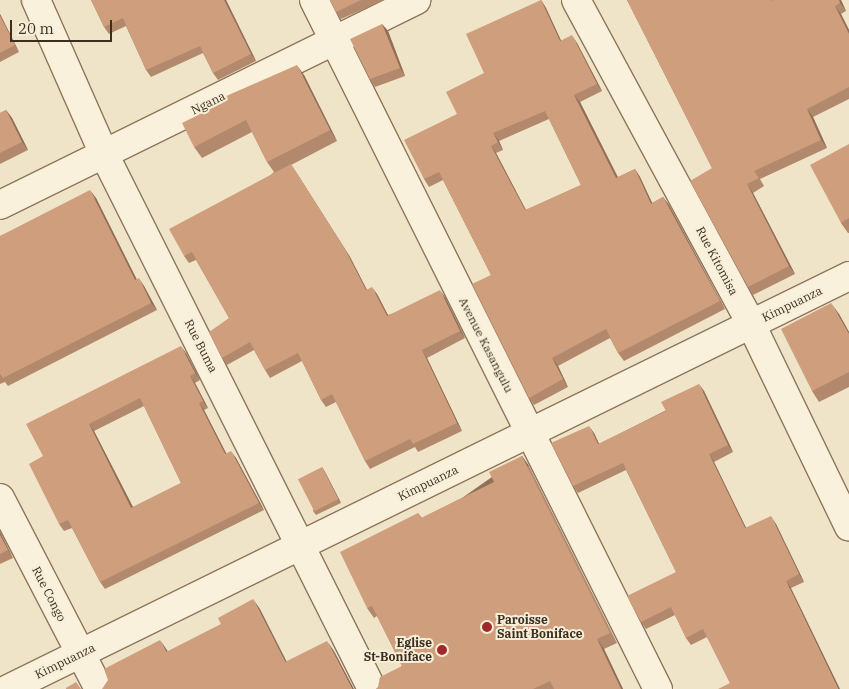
<!DOCTYPE html>
<style>
body{margin:0}
#map{position:relative;width:849px;height:689px;overflow:hidden;background:#f0e4c8;font-family:"IBM Plex Serif",serif}
div>[style]{position:absolute}
.roads{filter:drop-shadow(1px 0 #8d765c) drop-shadow(-1px 0 #8d765c) drop-shadow(0 1px #8d765c) drop-shadow(0 -1px #8d765c)}
.minor>*{height:28px;margin:-14px;padding:0 14px;transform-origin:14px;border-radius:14px;background:#faf1dc}
.wall>*{inset:0;background:#b2896c}
.shaded-wall>*{inset:0;background:#916f58;transform-origin:0 0}
.building>*{inset:0;background:#cf9f7d;transform-origin:0 0}
.dots>*{width:14px;height:14px;translate:-50% -50%;box-sizing:border-box;border:2px solid #f7eed8;border-radius:50%}
span{translate:-50% -50%;white-space:nowrap;text-align:center;line-height:1.15;-webkit-text-stroke:4px #f7eed8;paint-order:stroke}
.street-label{font-size:12px;color:#3d2e20}
.poi-label{font-size:12px;color:#3d2e20;font-weight:700}
.left{translate:0 -50%;text-align:left}
.right{translate:-100% -50%;text-align:right}
.scale{position:absolute;left:10px;top:20px;width:102px;height:22px;box-sizing:border-box;border:2px solid #3d2e20;border-top:0;padding-left:6px;font-size:15px;line-height:18px;white-space:nowrap;color:#3d2e20;-webkit-text-stroke:4px #f7eed8;paint-order:stroke}
</style>
<div id="map">
<div class="roads">
<div class="minor">
<div style="left:36px;top:0;width:168px;rotate:66.2deg"></div>
<div style="left:104px;top:154px;width:598px;rotate:63.39deg"></div>
<div style="left:314px;top:0;width:770px;rotate:63.47deg"></div>
<div style="left:576px;top:0;width:368px;rotate:61.6deg"></div>
<div style="left:751px;top:324px;width:225px;rotate:64.2deg"></div>
<div style="left:0;top:205px;width:464px;rotate:-26.2deg"></div>
<div style="left:0;top:498px;width:215px;rotate:62.6deg"></div>
<div style="left:8px;top:689px;width:937px;rotate:-26.15deg"></div>
</div>
</div>
<div class="wall">
<div style="clip-path:polygon(91px 0,226px 0,256px 61px,218px 80px,213px 73px,203px 53px,151px 77px,146px 70px,126px 26px,109px 34px,104px 27px)"></div>
<div style="clip-path:polygon(330px 0,384px 0,341px 19px,336px 12px)"></div>
<div style="clip-path:polygon(evenodd,541px 0,546px 8px,561px 41px,577px 43px,602px 91px,580px 102px,618px 177px,635px 169px,640px 177px,652px 203px,663px 197px,669px 205px,725px 309px,624px 361px,618px 353px,610px 338px,558px 366px,568px 387px,534px 405px,529px 398px,491px 275px,443px 180px,429px 187px,424px 179px,457px 114px,484px 73px,541px 0,549px 119px,581px 185px,526px 210px,496px 153px,503px 150px,499px 141px,549px 119px)"></div>
<div style="clip-path:polygon(627px 0,841px 0,846px 11px,841px 14px,849px 30px,849px 99px,813px 117px,827px 148px,760px 179px,764px 186px,753px 193px,795px 274px,753px 295px,748px 287px,712px 168px)"></div>
<div style="clip-path:polygon(0 14px,19px 52px,0 62px)"></div>
<div style="clip-path:polygon(382px 24px,388px 31px,405px 76px,375px 87px,370px 79px)"></div>
<div style="clip-path:polygon(304px 75px,337px 141px,291px 165px,350px 257px,367px 290px,377px 294px,388px 315px,445px 297px,465px 338px,427px 358px,462px 431px,418px 452px,415px 447px,370px 469px,365px 461px,336px 402px,326px 407px,321px 400px,302px 361px,270px 378px,265px 370px,254px 350px,227px 365px,222px 358px,229px 318px,196px 260px,189px 263px,184px 256px,274px 172px,267px 162px,252px 132px,202px 158px,194px 147px)"></div>
<div style="clip-path:polygon(6px 110px,12px 118px,28px 150px,0 164px,0 113px)"></div>
<div style="clip-path:polygon(849px 144px,849px 233px,848px 233px,841px 223px)"></div>
<div style="clip-path:polygon(96px 198px,137px 280px,144px 286px,157px 310px,8px 386px,5px 382px,0 384px,0 236px)"></div>
<div style="clip-path:polygon(839px 314px,849px 332px,849px 387px,819px 402px,812px 391px)"></div>
<div style="clip-path:polygon(evenodd,186px 353px,200px 380px,195px 383px,208px 408px,204px 410px,226px 453px,236px 458px,264px 510px,105px 589px,100px 582px,72px 528px,64px 531px,59px 524px,43px 456px,186px 353px,144px 406px,181px 483px,133px 507px,94px 431px,144px 406px)"></div>
<div style="clip-path:polygon(704px 391px,733px 452px,714px 462px,746px 528px,776px 524px,804px 582px,791px 588px,730px 683px,707px 637px,691px 645px,686px 638px,675px 615px,646px 629px,641px 622px,676px 572px,626px 470px,578px 493px,573px 486px,594px 433px,599px 444px)"></div>
<div style="clip-path:polygon(522px 456px,529px 466px,617px 643px,604px 649px,623px 689px,376px 689px,402px 666px,377px 616px,374px 618px,367px 608px,418px 513px,422px 518px,494px 482px)"></div>
<div style="clip-path:polygon(322px 467px,325px 472px,341px 503px,316px 515px,313px 511px)"></div>
<div style="clip-path:polygon(0 532px,13px 558px,0 564px)"></div>
</div>
<div class="shaded-wall">
<div style="clip-path:polygon(224px 0,226px 0,256px 61px,251px 54px)"></div>
<div style="clip-path:polygon(541px 0,546px 8px,565px 49px,560px 41px)"></div>
<div style="clip-path:polygon(839px 0,841px 0,846px 11px,840px 3px)"></div>
<div style="clip-path:polygon(835px 6px,841px 14px,849px 30px,849px 34px)"></div>
<div style="clip-path:polygon(0 14px,19px 52px,15px 45px,0 16px)"></div>
<div style="clip-path:polygon(382px 24px,388px 31px,405px 76px,400px 68px)"></div>
<div style="clip-path:polygon(572px 35px,577px 43px,602px 91px,597px 84px)"></div>
<div style="clip-path:polygon(297px 65px,304px 75px,337px 141px,330px 130px)"></div>
<div style="clip-path:polygon(574px 95px,580px 102px,622px 186px,616px 178px)"></div>
<div style="clip-path:polygon(807px 109px,813px 117px,827px 148px,821px 140px)"></div>
<div style="clip-path:polygon(6px 110px,12px 118px,28px 150px,22px 142px)"></div>
<div style="clip-path:polygon(493px 133px,499px 141px,503px 150px,498px 142px)"></div>
<div style="clip-path:polygon(491px 146px,496px 153px,530px 218px,525px 210px)"></div>
<div style="clip-path:polygon(291px 164px,350px 257px,371px 298px,366px 290px)"></div>
<div style="clip-path:polygon(635px 169px,640px 177px,656px 211px,651px 204px)"></div>
<div style="clip-path:polygon(747px 184px,753px 193px,795px 274px,789px 266px)"></div>
<div style="clip-path:polygon(90px 190px,96px 198px,141px 288px,135px 280px)"></div>
<div style="clip-path:polygon(663px 197px,669px 205px,725px 309px,720px 301px)"></div>
<div style="clip-path:polygon(139px 278px,144px 286px,157px 310px,151px 303px)"></div>
<div style="clip-path:polygon(372px 287px,377px 294px,392px 323px,387px 316px)"></div>
<div style="clip-path:polygon(440px 290px,445px 297px,465px 338px,460px 331px)"></div>
<div style="clip-path:polygon(831px 303px,839px 314px,849px 332px,849px 334px)"></div>
<div style="clip-path:polygon(181px 346px,186px 353px,200px 380px,195px 373px)"></div>
<div style="clip-path:polygon(422px 350px,427px 358px,462px 431px,457px 423px)"></div>
<div style="clip-path:polygon(552px 358px,558px 366px,568px 387px,563px 379px)"></div>
<div style="clip-path:polygon(190px 376px,195px 383px,208px 408px,203px 401px)"></div>
<div style="clip-path:polygon(699px 384px,704px 391px,733px 452px,728px 445px)"></div>
<div style="clip-path:polygon(199px 403px,204px 410px,230px 461px,225px 454px)"></div>
<div style="clip-path:polygon(89px 424px,94px 431px,137px 515px,131px 508px)"></div>
<div style="clip-path:polygon(589px 426px,594px 433px,603px 452px,598px 444px)"></div>
<div style="clip-path:polygon(231px 451px,236px 458px,264px 510px,259px 503px)"></div>
<div style="clip-path:polygon(709px 454px,714px 462px,750px 536px,745px 528px)"></div>
<div style="left:522px;top:456px;width:12px;height:198px;rotate:55deg"></div>
<div style="clip-path:polygon(322px 467px,325px 472px,341px 503px,338px 499px)"></div>
<div style="clip-path:polygon(771px 516px,776px 524px,804px 582px,799px 574px)"></div>
<div style="clip-path:polygon(0 532px,13px 558px,8px 550px,0 535px)"></div>
<div style="clip-path:polygon(786px 581px,791px 588px,840px 689px,838px 689px)"></div>
<div style="clip-path:polygon(253px 599px,260px 609px,292px 672px,285px 662px)"></div>
<div style="clip-path:polygon(597px 639px,604px 649px,623px 689px,621px 689px)"></div>
<div style="clip-path:polygon(160px 640px,167px 650px,173px 662px,166px 652px)"></div>
<div style="clip-path:polygon(327px 641px,334px 651px,354px 689px,352px 689px)"></div>
</div>
<div class="building">
<div style="clip-path:polygon(91px 0,224px 0,251px 54px,213px 73px,200px 46px,146px 70px,123px 18px,104px 27px)"></div>
<div style="clip-path:polygon(330px 0,361px 0,336px 12px)"></div>
<div style="clip-path:polygon(evenodd,541px 0,560px 41px,572px 35px,597px 84px,574px 95px,616px 178px,635px 169px,651px 204px,663px 197px,720px 301px,618px 353px,606px 329px,552px 358px,563px 379px,529px 398px,472px 284px,491px 275px,439px 172px,424px 179px,404px 140px,457px 114px,446px 92px,484px 73px,466px 34px,541px 0,545px 111px,581px 185px,525px 210px,491px 146px,498px 142px,493px 133px,545px 111px)"></div>
<div style="clip-path:polygon(627px 0,772px 0,772px 1px,774px 0,839px 0,840px 3px,835px 6px,849px 34px,849px 87px,807px 109px,821px 140px,754px 171px,759px 178px,747px 184px,789px 266px,748px 287px,690px 181px,712px 168px)"></div>
<div style="clip-path:polygon(0 16px,15px 45px,0 53px)"></div>
<div style="clip-path:polygon(382px 24px,400px 68px,370px 79px,350px 39px)"></div>
<div style="clip-path:polygon(297px 65px,330px 130px,267px 162px,246px 120px,194px 147px,182px 123px,226px 101px,224px 97px)"></div>
<div style="clip-path:polygon(6px 110px,22px 142px,0 153px,0 113px)"></div>
<div style="clip-path:polygon(849px 144px,849px 218px,841px 223px,810px 165px)"></div>
<div style="clip-path:polygon(291px 164px,345px 249px,366px 290px,372px 287px,387px 316px,440px 290px,460px 331px,422px 350px,457px 423px,413px 444px,410px 439px,365px 461px,332px 394px,321px 400px,298px 353px,265px 370px,250px 342px,222px 358px,209px 332px,229px 318px,192px 252px,184px 256px,169px 229px)"></div>
<div style="clip-path:polygon(90px 190px,135px 280px,139px 278px,151px 303px,3px 378px,0 374px,0 236px)"></div>
<div style="clip-path:polygon(831px 303px,849px 334px,849px 372px,812px 391px,781px 329px)"></div>
<div style="clip-path:polygon(evenodd,181px 346px,195px 373px,190px 376px,203px 401px,199px 403px,225px 454px,231px 451px,259px 503px,100px 582px,68px 520px,59px 524px,29px 464px,43px 456px,26px 424px,181px 346px,140px 398px,181px 483px,131px 508px,89px 424px,140px 398px)"></div>
<div style="clip-path:polygon(699px 384px,728px 445px,709px 454px,745px 528px,771px 516px,799px 574px,786px 581px,838px 689px,718px 689px,730px 683px,703px 629px,686px 638px,671px 607px,641px 622px,627px 596px,676px 572px,623px 463px,573px 486px,551px 443px,589px 426px,598px 444px,666px 411px,661px 402px)"></div>
<div style="clip-path:polygon(522px 456px,610px 633px,597px 639px,621px 689px,554px 689px,550px 681px,533px 689px,376px 689px,378px 687px,380px 677px,402px 666px,372px 606px,367px 608px,340px 552px,418px 513px,421px 518px,494px 482px,489px 472px)"></div>
<div style="left:322px;top:467px;width:36px;height:27px;rotate:63deg"></div>
<div style="clip-path:polygon(0 535px,8px 550px,0 554px)"></div>
<div style="clip-path:polygon(253px 599px,285px 662px,327px 641px,352px 689px,102px 689px,108px 680px,104px 669px,160px 640px,166px 652px,221px 624px,218px 618px)"></div>
<div style="clip-path:polygon(76px 682px,81px 689px,66px 689px,66px 688px)"></div>
</div>
<div class="dots">
<div style="left:487px;top:627px;background:#9e2a2b"></div>
<div style="left:442px;top:650px;background:#9e2a2b"></div>
</div>
<div class="street-label">
<span style="left:208px;top:103px;rotate:-26deg">Ngana</span>
<span style="left:717px;top:261px;rotate:62deg">Rue Kitomisa</span>
<span style="left:792px;top:304px;rotate:-26deg">Kimpuanza</span>
<span style="left:486px;top:345px;rotate:63deg">Avenue Kasangulu</span>
<span style="left:201px;top:346px;rotate:63deg">Rue Buma</span>
<span style="left:428px;top:483px;rotate:-26deg">Kimpuanza</span>
<span style="left:49px;top:594px;rotate:63deg">Rue Congo</span>
<span style="left:65px;top:661px;rotate:-26deg">Kimpuanza</span>
</div>
<div class="poi-label">
<span class="left" style="left:497px;top:627px">Paroisse<br>Saint Boniface</span>
<span class="right" style="left:432px;top:650px">Eglise<br>St-Boniface</span>
</div>
<div class="scale">20 m</div>
</div>
